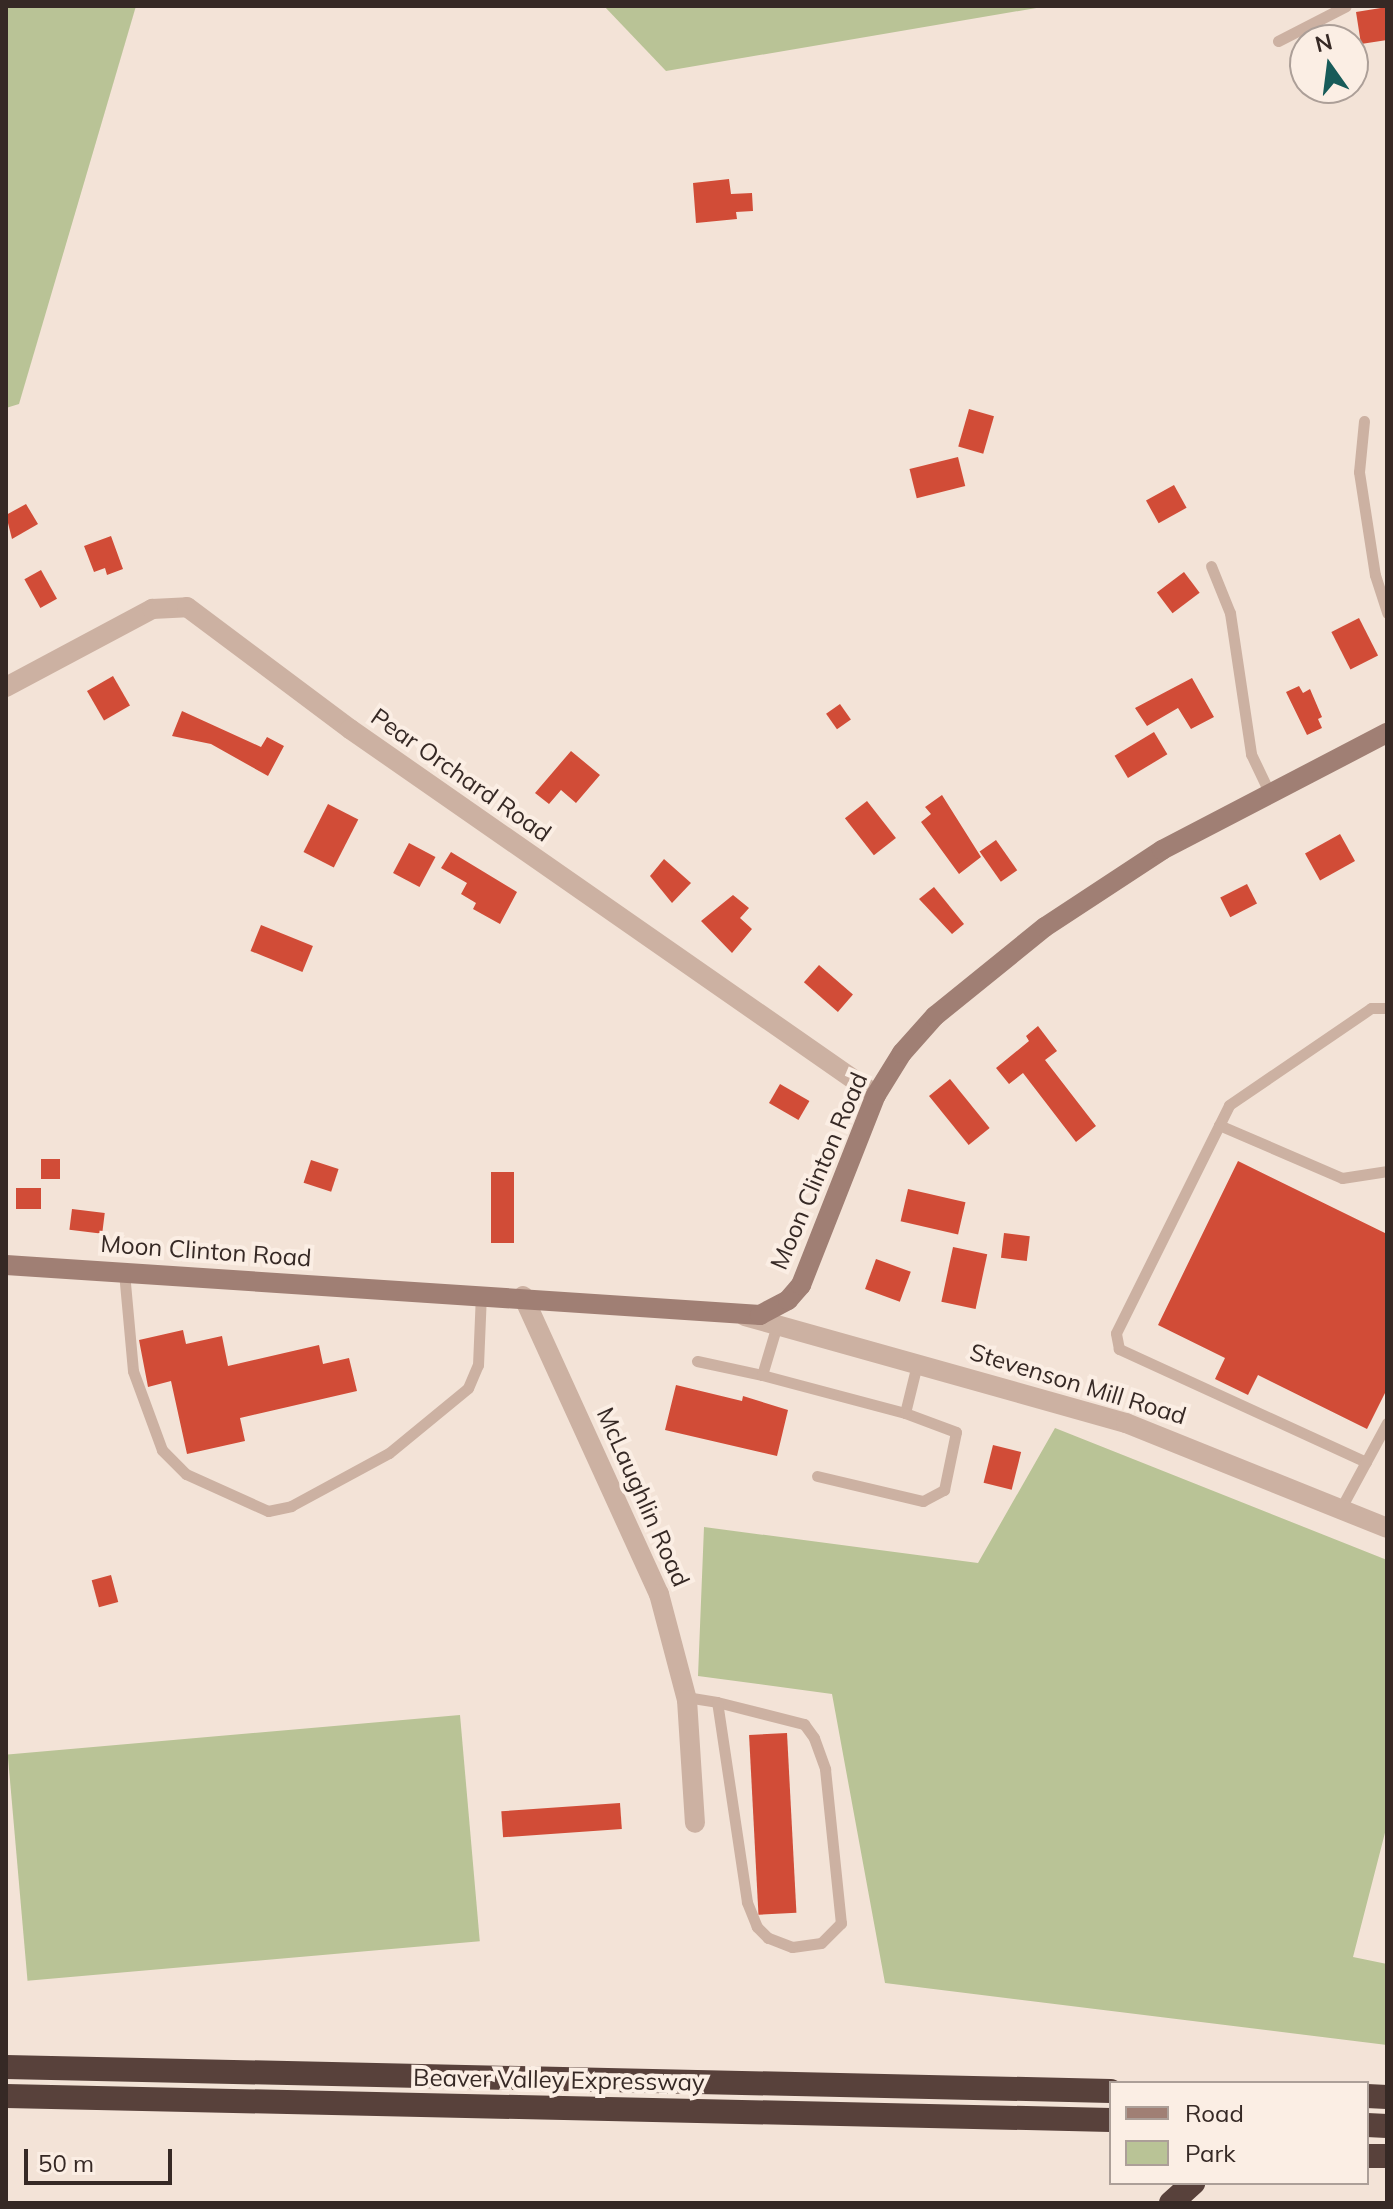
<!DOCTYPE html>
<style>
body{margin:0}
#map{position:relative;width:1393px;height:2209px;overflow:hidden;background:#f3e3d7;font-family:Mulish,sans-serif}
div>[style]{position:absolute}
.green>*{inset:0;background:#b9c396;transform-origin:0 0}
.building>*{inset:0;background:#d14c37;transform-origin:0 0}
.lane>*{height:11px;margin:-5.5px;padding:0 5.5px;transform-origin:5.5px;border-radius:5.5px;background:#ccb1a2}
.street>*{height:20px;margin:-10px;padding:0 10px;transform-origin:10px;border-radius:10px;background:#ccb1a2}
.secondary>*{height:20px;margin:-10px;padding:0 10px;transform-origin:10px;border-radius:10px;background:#a07f74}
.highway>*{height:24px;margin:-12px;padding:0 12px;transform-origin:12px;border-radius:12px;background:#58413b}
span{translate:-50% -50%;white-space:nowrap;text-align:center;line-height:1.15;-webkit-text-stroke:8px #fbeee4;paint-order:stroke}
.street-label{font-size:24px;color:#362925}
.frame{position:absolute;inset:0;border:8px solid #362925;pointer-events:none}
.legend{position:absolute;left:1109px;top:2081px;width:260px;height:104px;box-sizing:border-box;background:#fbeee4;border:2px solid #ac9f98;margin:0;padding:10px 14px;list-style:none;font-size:24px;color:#362925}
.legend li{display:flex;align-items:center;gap:16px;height:40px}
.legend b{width:40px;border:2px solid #ac9f98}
.north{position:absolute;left:1289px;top:24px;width:80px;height:80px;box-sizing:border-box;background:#fbeee4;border:2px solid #ac9f98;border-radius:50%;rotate:346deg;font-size:22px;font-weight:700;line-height:32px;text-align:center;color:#362925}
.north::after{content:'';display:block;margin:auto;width:28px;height:36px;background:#175b59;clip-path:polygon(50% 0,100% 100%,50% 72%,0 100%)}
.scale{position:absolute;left:24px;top:2149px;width:148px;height:36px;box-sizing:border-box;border:4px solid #362925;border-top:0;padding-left:10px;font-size:24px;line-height:28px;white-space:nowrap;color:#362925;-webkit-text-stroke:6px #fbeee4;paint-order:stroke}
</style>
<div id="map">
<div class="green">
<div style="clip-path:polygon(6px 6px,136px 6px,19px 404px,6px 408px)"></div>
<div style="clip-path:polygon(604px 6px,1048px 6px,666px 71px)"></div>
<div style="clip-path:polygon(1055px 1428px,1387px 1560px,1387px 1825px,1353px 1957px,1387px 1964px,1387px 2045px,885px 1983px,832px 1694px,698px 1676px,704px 1527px,978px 1563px)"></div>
<div style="left:460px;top:1715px;width:227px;height:454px;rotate:85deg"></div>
</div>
<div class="building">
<div style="clip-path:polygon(1387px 7px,1387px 40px,1361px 44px,1356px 12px)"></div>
<div style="clip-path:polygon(729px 179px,731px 194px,752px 193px,753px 211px,736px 212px,737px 219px,696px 223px,693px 183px)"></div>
<div style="left:969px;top:409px;width:26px;height:39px;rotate:16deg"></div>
<div style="left:958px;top:457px;width:30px;height:50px;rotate:76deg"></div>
<div style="left:1174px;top:485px;width:26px;height:32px;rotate:61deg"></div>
<div style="clip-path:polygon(26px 504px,38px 524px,12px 539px,6px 515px)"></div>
<div style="clip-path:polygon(111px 536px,123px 569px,107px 575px,105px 568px,94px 572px,84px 546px)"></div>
<div style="left:41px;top:570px;width:33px;height:19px;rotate:61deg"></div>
<div style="left:1184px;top:572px;width:26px;height:34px;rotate:53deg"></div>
<div style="left:1359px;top:618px;width:42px;height:31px;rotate:63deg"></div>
<div style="left:113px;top:676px;width:34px;height:30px;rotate:60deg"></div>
<div style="clip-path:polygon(1192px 678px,1214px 717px,1191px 729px,1178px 708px,1147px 726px,1135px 708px)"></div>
<div style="clip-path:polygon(1299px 686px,1303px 693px,1310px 689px,1322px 717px,1318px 719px,1322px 728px,1307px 735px,1286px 692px)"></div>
<div style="left:840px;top:704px;width:19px;height:17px;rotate:55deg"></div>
<div style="clip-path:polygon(182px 711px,261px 747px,267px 737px,284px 746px,268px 776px,211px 744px,172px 736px)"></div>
<div style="left:1154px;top:732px;width:26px;height:46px;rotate:59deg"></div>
<div style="clip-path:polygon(571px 751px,600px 775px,576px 803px,561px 790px,549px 804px,535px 793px)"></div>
<div style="clip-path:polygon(942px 795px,981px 857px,959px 874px,921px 822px,931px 814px,925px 807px)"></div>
<div style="left:867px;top:801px;width:47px;height:28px;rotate:52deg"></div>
<div style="left:328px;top:804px;width:34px;height:54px;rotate:27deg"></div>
<div style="left:1340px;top:834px;width:31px;height:40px;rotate:61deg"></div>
<div style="left:996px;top:840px;width:37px;height:20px;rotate:55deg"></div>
<div style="left:409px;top:843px;width:30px;height:34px;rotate:28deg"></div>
<div style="clip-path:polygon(451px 852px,517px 892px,500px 924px,473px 909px,476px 903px,461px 894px,467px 883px,441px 868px)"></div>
<div style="clip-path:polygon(664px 859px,691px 883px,672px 903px,650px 876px)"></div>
<div style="left:1247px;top:884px;width:22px;height:30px;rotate:63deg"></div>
<div style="clip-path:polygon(934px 887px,964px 924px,952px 934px,919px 899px)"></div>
<div style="clip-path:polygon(733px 895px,749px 908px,740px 918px,752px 929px,732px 953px,701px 921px)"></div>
<div style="left:261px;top:925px;width:56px;height:28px;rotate:22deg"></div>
<div style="left:819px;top:965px;width:45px;height:23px;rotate:41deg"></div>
<div style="clip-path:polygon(1038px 1026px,1057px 1051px,1045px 1060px,1096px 1126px,1076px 1142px,1023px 1073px,1009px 1084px,996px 1068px,1029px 1041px,1026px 1036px)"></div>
<div style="left:950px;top:1079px;width:63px;height:27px;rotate:51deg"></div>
<div style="left:780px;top:1084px;width:34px;height:22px;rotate:30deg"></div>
<div style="left:41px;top:1159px;width:19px;height:20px"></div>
<div style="left:311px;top:1160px;width:29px;height:24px;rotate:18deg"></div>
<div style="clip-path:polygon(1238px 1161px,1387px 1234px,1387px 1389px,1367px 1429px,1258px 1375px,1248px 1395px,1215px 1379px,1225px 1358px,1158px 1325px)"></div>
<div style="left:491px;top:1172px;width:23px;height:71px"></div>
<div style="left:16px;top:1188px;width:25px;height:21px"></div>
<div style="left:908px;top:1189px;width:59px;height:33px;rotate:13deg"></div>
<div style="left:72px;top:1209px;width:33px;height:21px;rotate:7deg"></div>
<div style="left:1004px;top:1233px;width:26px;height:25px;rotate:7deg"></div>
<div style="left:953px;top:1247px;width:35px;height:56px;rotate:12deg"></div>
<div style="left:876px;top:1259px;width:37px;height:32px;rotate:20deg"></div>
<div style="clip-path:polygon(183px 1330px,186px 1344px,222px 1336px,228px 1366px,319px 1345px,323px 1364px,349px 1358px,357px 1391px,240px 1418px,245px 1441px,187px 1454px,171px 1381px,148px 1387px,139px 1340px)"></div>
<div style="clip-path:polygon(676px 1385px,742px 1401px,743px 1396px,788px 1410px,777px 1456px,665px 1430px)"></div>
<div style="left:993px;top:1445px;width:29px;height:39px;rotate:14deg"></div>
<div style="left:111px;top:1575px;width:28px;height:20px;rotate:75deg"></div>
<div style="left:787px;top:1733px;width:180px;height:38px;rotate:87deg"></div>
<div style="left:620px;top:1803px;width:26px;height:119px;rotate:86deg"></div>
</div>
<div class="lane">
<div style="left:1278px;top:41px;width:76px;rotate:-27.2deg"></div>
<div style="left:1364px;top:421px;width:51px;rotate:95.6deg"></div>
<div style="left:1359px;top:472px;width:104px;rotate:81.2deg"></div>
<div style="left:1375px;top:575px;width:40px;rotate:72deg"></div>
<div style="left:1211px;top:566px;width:51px;rotate:68deg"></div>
<div style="left:1230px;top:613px;width:143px;rotate:81.5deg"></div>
<div style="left:1251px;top:754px;width:44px;rotate:64.6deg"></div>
<div style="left:1219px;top:1125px;width:134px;rotate:23.3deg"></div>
<div style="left:1342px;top:1178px;width:46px;rotate:-8.8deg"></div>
<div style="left:124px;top:1272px;width:99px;rotate:84.8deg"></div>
<div style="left:133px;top:1371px;width:84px;rotate:69.8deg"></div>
<div style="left:162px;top:1450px;width:34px;rotate:45deg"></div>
<div style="left:186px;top:1474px;width:90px;rotate:24.3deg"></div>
<div style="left:268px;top:1511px;width:24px;rotate:-12deg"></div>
<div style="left:291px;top:1506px;width:111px;rotate:-28.4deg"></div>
<div style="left:389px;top:1453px;width:102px;rotate:-39.4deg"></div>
<div style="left:468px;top:1388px;width:25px;rotate:-67deg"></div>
<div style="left:478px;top:1365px;width:72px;rotate:-87.6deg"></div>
<div style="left:697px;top:1361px;width:66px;rotate:12.2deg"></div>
<div style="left:762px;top:1375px;width:52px;rotate:-73.3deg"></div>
<div style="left:762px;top:1375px;width:148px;rotate:14.9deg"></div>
<div style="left:905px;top:1413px;width:50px;rotate:-76.2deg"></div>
<div style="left:1366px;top:1462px;width:272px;rotate:-155.4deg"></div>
<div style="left:1119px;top:1349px;width:16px;rotate:-101deg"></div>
<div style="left:1116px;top:1333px;width:254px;rotate:-63.6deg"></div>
<div style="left:1229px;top:1105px;width:172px;rotate:-34.3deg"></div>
<div style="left:1371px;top:1008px;width:16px"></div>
<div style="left:817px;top:1476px;width:109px;rotate:13.3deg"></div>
<div style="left:923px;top:1501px;width:24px;rotate:-28deg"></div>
<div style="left:944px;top:1490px;width:59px;rotate:-78.3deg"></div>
<div style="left:956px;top:1432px;width:54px;rotate:-159.6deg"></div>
<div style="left:1341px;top:1508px;width:97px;rotate:-61.6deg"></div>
<div style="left:686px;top:1697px;width:31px;rotate:9deg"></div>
<div style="left:717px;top:1702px;width:90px;rotate:14.2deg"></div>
<div style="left:804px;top:1724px;width:17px;rotate:54deg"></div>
<div style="left:814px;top:1738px;width:33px;rotate:70deg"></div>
<div style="left:825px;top:1769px;width:155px;rotate:84.1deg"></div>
<div style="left:841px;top:1923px;width:28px;rotate:135deg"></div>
<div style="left:821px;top:1943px;width:29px;rotate:172deg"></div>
<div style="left:792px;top:1947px;width:26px;rotate:-159deg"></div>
<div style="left:768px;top:1938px;width:16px;rotate:-135deg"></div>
<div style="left:757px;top:1927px;width:27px;rotate:-112deg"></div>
<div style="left:747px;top:1902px;width:202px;rotate:-98.5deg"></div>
</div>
<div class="street">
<div style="left:6px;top:687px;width:166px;rotate:-28.1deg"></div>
<div style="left:152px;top:609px;width:35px;rotate:-3deg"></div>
<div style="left:187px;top:607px;width:204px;rotate:36.8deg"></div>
<div style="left:350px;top:729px;width:641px;rotate:34.83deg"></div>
<div style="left:523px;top:1296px;width:328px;rotate:65.5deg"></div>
<div style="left:659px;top:1594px;width:110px;rotate:75.2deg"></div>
<div style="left:687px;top:1700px;width:123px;rotate:86.3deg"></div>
<div style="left:745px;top:1316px;width:396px;rotate:15.7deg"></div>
<div style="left:1126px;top:1423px;width:281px;rotate:21.9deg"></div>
</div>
<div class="secondary">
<div style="left:6px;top:1265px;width:756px;rotate:3.79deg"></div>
<div style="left:760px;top:1315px;width:32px;rotate:-28deg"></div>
<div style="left:788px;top:1300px;width:20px;rotate:-49deg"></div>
<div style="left:801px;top:1285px;width:204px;rotate:-68.5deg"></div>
<div style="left:876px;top:1095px;width:49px;rotate:-58.2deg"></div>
<div style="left:902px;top:1053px;width:50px;rotate:-48.3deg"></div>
<div style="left:935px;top:1016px;width:141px;rotate:-39deg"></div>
<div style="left:1045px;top:927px;width:140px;rotate:-33.3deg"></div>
<div style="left:1162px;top:850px;width:254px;rotate:-27.5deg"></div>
</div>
<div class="highway">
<div style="left:6px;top:2067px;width:1105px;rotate:1.24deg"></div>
<div style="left:6px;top:2096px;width:1105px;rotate:1.24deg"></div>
<div style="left:1367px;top:2096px;width:20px;rotate:3deg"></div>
<div style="left:1367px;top:2125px;width:20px;rotate:3deg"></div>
<div style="left:1367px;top:2156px;width:20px"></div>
<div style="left:1171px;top:2203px;width:30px;rotate:-42deg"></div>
</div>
<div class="street-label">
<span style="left:461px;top:775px;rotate:35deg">Pear Orchard Road</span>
<span style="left:819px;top:1171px;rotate:-67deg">Moon Clinton Road</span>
<span style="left:206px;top:1251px;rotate:4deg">Moon Clinton Road</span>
<span style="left:1078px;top:1384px;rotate:17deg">Stevenson Mill Road</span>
<span style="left:643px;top:1497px;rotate:66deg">McLaughlin Road</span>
<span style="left:559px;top:2080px;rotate:1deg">Beaver Valley Expressway</span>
</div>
<div class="frame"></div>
<ul class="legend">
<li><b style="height:10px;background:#a07f74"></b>Road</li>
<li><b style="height:22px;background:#b9c396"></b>Park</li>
</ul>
<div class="north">N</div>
<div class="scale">50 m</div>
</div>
